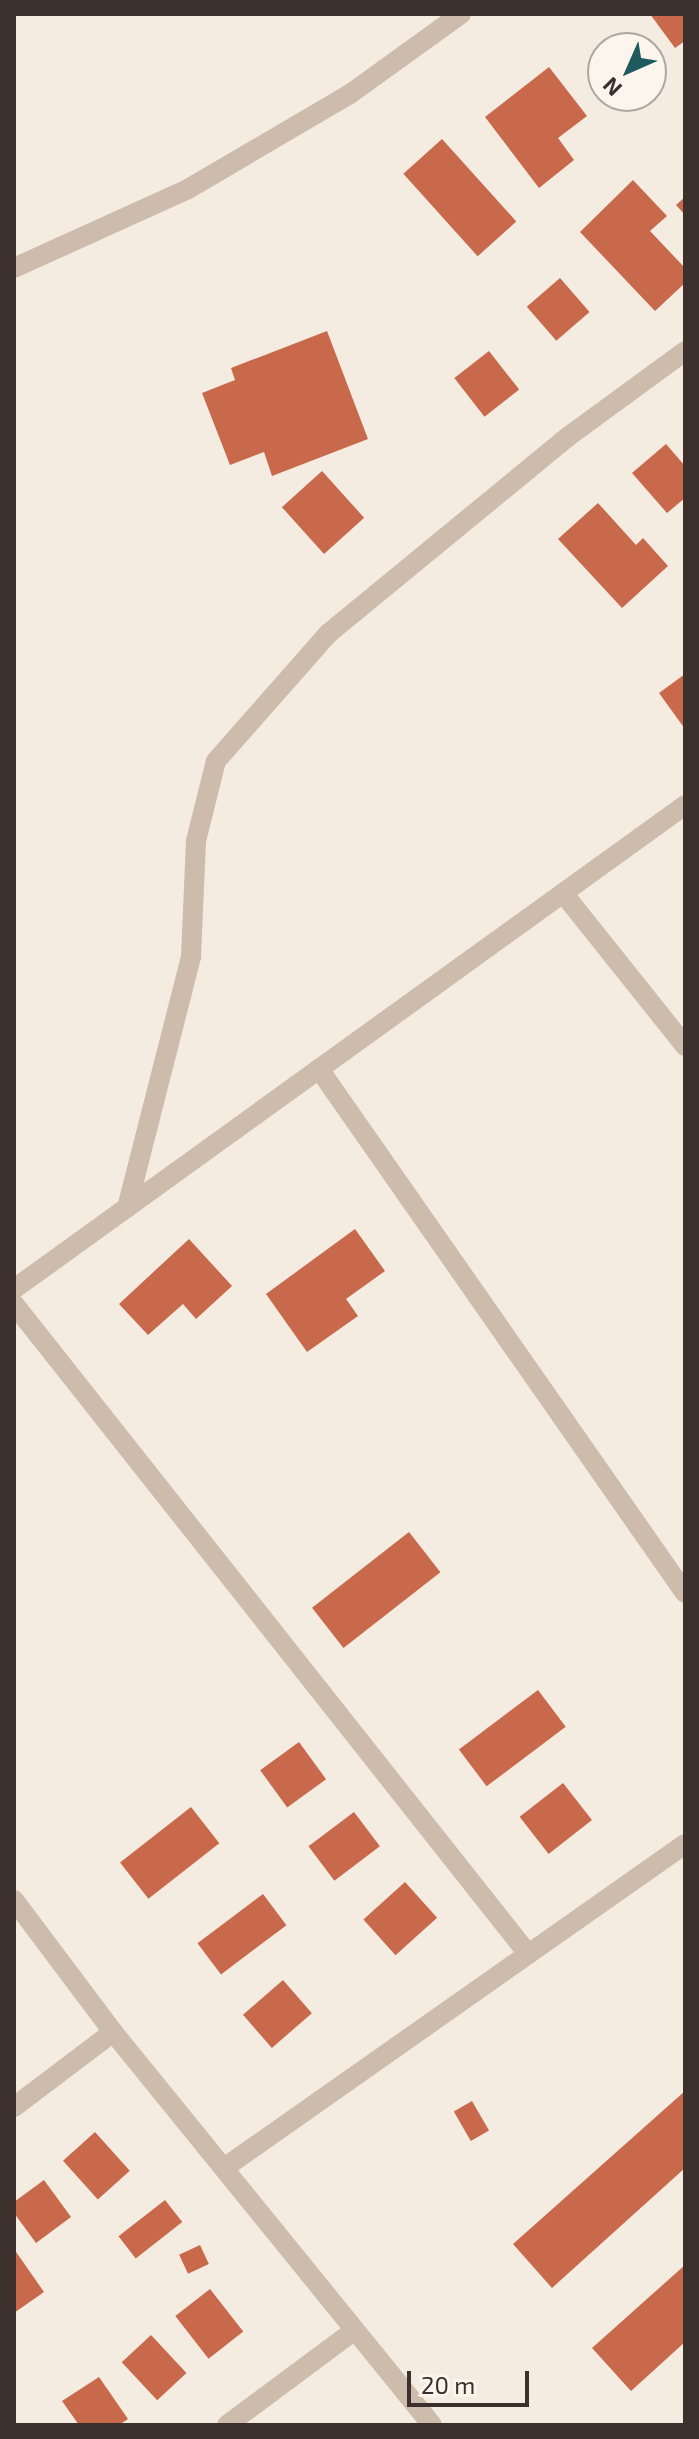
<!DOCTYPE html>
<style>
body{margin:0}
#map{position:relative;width:699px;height:2439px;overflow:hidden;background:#f4ebe1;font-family:"Exo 2",sans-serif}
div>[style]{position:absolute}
.building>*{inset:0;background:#c8694b;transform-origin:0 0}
.minor>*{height:20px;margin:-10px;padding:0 10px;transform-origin:10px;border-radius:10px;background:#cdbbac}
span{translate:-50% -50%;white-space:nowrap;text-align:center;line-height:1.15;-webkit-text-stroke:6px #fbf5ee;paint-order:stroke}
.frame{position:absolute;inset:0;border:16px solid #3b302b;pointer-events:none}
.north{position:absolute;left:587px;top:32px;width:80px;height:80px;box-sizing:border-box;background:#fbf5ee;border:2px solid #aea6a0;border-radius:50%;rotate:225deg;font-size:22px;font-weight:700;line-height:32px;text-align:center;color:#3b302b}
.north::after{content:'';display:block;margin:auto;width:28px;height:36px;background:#1f5a5e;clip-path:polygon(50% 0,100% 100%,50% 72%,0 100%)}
.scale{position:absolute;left:407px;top:2371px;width:122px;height:36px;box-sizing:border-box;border:4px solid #3b302b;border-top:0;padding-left:10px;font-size:24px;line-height:28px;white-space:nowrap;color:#3b302b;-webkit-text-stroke:6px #fbf5ee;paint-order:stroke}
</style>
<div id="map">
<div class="building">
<div style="clip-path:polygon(650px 14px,685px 14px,685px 41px,675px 48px)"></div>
<div style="clip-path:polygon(549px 67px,587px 116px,558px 138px,574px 160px,539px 188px,485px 117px)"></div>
<div style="left:442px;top:139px;width:111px;height:52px;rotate:48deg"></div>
<div style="clip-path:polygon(633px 180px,667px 216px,650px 231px,685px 268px,685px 283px,655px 311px,580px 232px)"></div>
<div style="clip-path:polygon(685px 197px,685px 215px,676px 205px)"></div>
<div style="left:560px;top:278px;width:45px;height:44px;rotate:49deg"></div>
<div style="clip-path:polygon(327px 331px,368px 439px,272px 476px,264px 452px,230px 465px,202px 393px,235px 380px,231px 368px)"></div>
<div style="left:489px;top:351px;width:49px;height:44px;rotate:52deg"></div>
<div style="clip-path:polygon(666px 444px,685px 466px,685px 498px,667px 513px,632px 473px)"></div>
<div style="left:322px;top:471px;width:63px;height:54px;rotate:48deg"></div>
<div style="clip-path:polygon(598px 503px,636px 545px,643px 538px,668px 566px,622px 608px,558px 539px)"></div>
<div style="clip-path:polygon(685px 674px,685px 729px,659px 693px)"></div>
<div style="clip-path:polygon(355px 1229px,385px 1271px,346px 1299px,358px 1316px,307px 1352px,266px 1294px)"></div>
<div style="clip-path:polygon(189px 1239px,232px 1286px,196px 1319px,183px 1304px,148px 1335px,119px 1304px)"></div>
<div style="left:409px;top:1532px;width:51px;height:123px;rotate:52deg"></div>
<div style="left:538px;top:1690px;width:46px;height:99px;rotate:53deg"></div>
<div style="left:299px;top:1742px;width:46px;height:48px;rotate:54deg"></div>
<div style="left:563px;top:1783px;width:47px;height:55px;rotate:52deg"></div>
<div style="left:191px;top:1807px;width:46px;height:90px;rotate:52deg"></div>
<div style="left:354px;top:1812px;width:43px;height:57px;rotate:53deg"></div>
<div style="left:405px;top:1882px;width:48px;height:56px;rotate:48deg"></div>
<div style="left:263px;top:1894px;width:39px;height:82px;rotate:53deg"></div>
<div style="left:283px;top:1980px;width:44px;height:53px;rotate:49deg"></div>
<div style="clip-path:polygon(685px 2091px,685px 2168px,552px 2288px,513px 2244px)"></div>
<div style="left:472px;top:2101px;width:34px;height:21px;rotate:60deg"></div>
<div style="left:95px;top:2132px;width:52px;height:43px;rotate:48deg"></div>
<div style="clip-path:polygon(44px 2180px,71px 2217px,36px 2243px,14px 2213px,14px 2202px)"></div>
<div style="left:165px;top:2200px;width:28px;height:59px;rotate:52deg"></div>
<div style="left:200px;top:2245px;width:21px;height:23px;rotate:65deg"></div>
<div style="clip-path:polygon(14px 2249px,44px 2292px,14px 2313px)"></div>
<div style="clip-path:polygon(685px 2265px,685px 2342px,631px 2391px,592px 2348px)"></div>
<div style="left:210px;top:2289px;width:54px;height:44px;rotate:52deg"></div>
<div style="left:151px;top:2335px;width:52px;height:40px;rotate:47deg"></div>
<div style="clip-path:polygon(99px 2377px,128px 2419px,119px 2425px,79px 2425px,62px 2401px)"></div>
</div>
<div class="minor">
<div style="left:14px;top:268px;width:191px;rotate:-24.4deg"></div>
<div style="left:188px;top:189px;width:188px;rotate:-30.4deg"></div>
<div style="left:350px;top:94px;width:137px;rotate:-35.8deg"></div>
<div style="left:563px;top:893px;width:196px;rotate:51.4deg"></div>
<div style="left:319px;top:1069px;width:639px;rotate:55.07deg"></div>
<div style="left:127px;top:1208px;width:260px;rotate:-75.7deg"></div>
<div style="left:191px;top:956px;width:115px;rotate:-87.5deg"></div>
<div style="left:196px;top:841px;width:82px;rotate:-76deg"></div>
<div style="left:216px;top:761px;width:171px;rotate:-48.6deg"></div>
<div style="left:329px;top:633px;width:310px;rotate:-39.4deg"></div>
<div style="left:569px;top:436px;width:144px;rotate:-36.2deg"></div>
<div style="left:14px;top:1289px;width:827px;rotate:-35.8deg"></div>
<div style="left:14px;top:1304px;width:829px;rotate:51.66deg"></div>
<div style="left:14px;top:1900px;width:165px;rotate:53.1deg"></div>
<div style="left:113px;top:2032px;width:506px;rotate:50.93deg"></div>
<div style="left:14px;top:2107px;width:124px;rotate:-37.1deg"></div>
<div style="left:224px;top:2168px;width:563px;rotate:-35.1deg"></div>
<div style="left:227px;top:2425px;width:156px;rotate:-36.6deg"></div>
</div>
<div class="frame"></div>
<div class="north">N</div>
<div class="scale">20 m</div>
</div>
